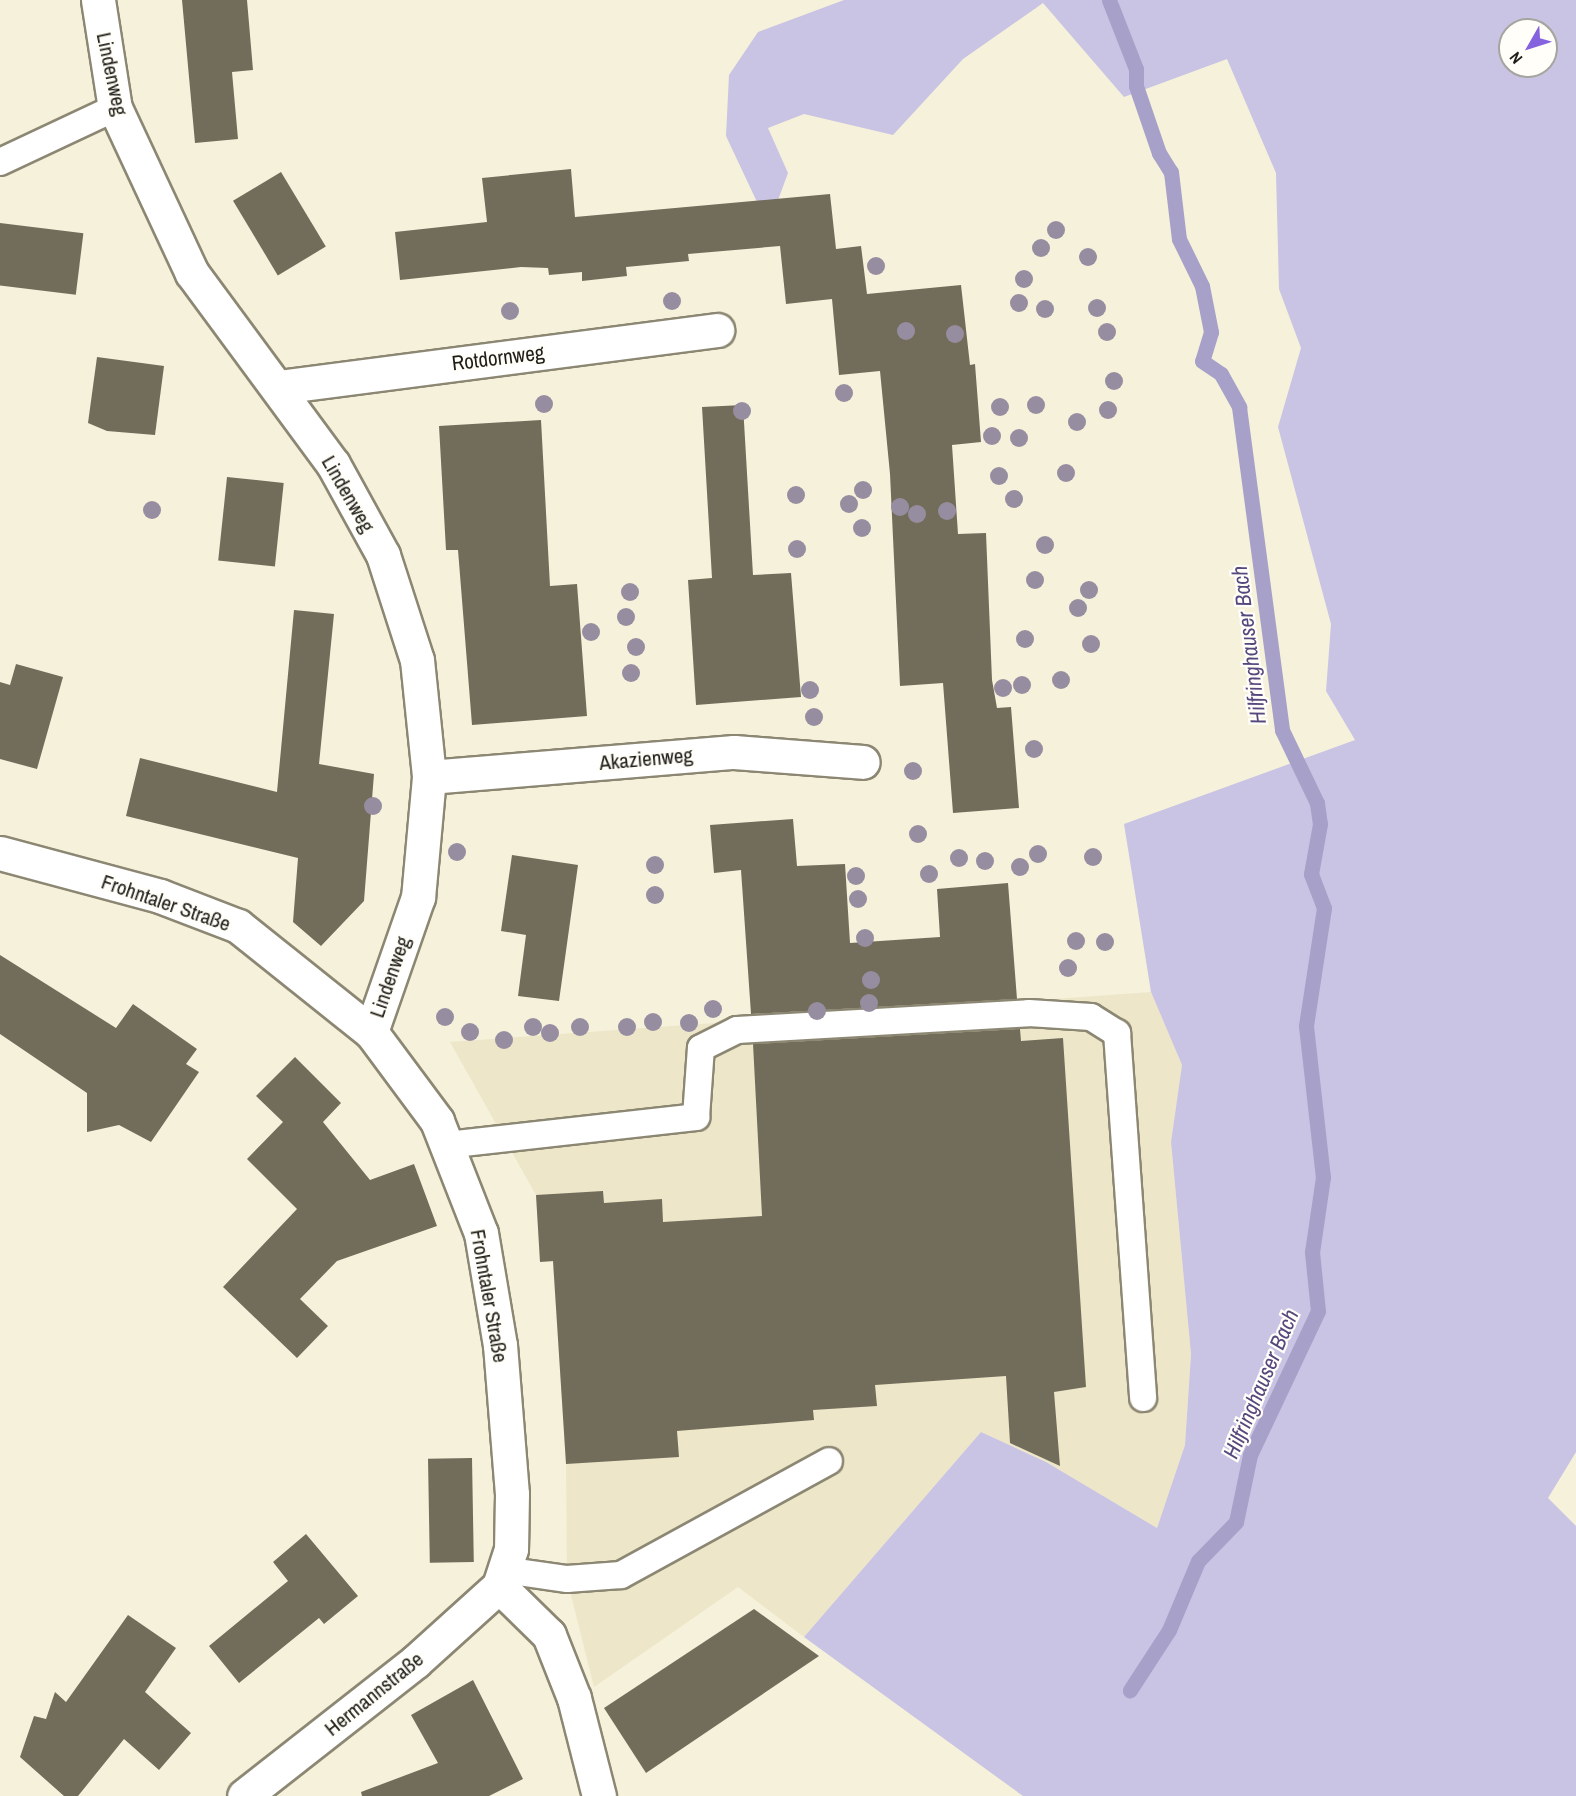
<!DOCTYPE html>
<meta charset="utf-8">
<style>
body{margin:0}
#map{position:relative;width:1576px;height:1796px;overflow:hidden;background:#f6f1db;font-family:"Archivo Narrow",sans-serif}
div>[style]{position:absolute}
.built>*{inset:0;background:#ede6c9}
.green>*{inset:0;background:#c9c3e4}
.stream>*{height:15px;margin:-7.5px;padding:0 7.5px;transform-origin:7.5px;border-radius:7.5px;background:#a7a0c8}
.building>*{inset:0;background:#726d5a;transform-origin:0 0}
.roads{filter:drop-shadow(2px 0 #8c8773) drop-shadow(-2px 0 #8c8773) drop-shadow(0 2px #8c8773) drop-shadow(0 -2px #8c8773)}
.lane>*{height:26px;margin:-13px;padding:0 13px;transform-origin:13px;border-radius:13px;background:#fff}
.street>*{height:33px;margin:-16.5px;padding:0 16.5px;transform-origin:16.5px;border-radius:16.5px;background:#fff}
.trees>*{width:18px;height:18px;margin:-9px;border-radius:50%;background:#978da1}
span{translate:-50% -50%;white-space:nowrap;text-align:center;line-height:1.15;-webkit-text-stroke:4.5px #fffef9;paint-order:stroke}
.street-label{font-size:21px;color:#1f1d16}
.water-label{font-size:22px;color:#55487e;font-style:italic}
.north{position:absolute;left:1498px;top:18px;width:60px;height:60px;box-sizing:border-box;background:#fffef9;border:2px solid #a5a49e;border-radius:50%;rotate:231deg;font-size:16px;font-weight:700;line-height:24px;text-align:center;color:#1f1d16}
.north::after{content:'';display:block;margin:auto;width:21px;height:27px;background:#8663de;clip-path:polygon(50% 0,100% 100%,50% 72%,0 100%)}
</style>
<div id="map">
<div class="built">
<div style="clip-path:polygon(1151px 992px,1182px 1065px,1171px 1142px,1191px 1353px,1185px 1445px,1157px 1528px,1046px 1462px,981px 1432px,804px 1637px,738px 1587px,594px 1687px,567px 1579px,566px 1464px,553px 1262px,540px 1262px,536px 1195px,450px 1042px)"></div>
</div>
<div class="green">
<div style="clip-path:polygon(evenodd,844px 0,1576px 0,1576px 1452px,1548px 1498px,1576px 1526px,1576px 1796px,1023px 1796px,804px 1637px,981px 1432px,1046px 1462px,1157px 1528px,1185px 1445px,1191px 1354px,1171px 1142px,1182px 1065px,1151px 992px,1124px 824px,1355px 740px,1326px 691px,1331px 624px,1278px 427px,1301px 348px,1279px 289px,1276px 173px,1227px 59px,1124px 97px,1043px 3px,963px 59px,893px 135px,804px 114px,768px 128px,788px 173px,774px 211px,757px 202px,726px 136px,729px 75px,758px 32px,844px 0,1510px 30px,1546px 30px,1546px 66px,1510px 66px,1510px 30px)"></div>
</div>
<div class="stream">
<div style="left:1109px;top:0;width:74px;rotate:68.6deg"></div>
<div style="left:1136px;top:69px;width:17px;rotate:90deg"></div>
<div style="left:1136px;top:86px;width:71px;rotate:71.1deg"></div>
<div style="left:1159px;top:153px;width:22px;rotate:58deg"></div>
<div style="left:1171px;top:172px;width:67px;rotate:83.2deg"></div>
<div style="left:1179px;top:239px;width:52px;rotate:63.9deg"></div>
<div style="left:1202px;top:286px;width:47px;rotate:78.9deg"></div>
<div style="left:1211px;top:332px;width:30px;rotate:107deg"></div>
<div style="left:1202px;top:361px;width:23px;rotate:34deg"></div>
<div style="left:1221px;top:374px;width:38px;rotate:61deg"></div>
<div style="left:1239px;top:407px;width:326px;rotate:82.4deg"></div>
<div style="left:1282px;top:730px;width:81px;rotate:64.4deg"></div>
<div style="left:1317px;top:803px;width:21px;rotate:82deg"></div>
<div style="left:1320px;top:824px;width:51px;rotate:100.2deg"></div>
<div style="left:1311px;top:874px;width:36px;rotate:69deg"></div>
<div style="left:1324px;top:908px;width:119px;rotate:98.7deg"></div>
<div style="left:1306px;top:1026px;width:152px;rotate:83.6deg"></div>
<div style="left:1323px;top:1177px;width:76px;rotate:98.3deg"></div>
<div style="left:1312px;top:1252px;width:59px;rotate:84.2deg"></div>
<div style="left:1318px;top:1311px;width:159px;rotate:115.3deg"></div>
<div style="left:1250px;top:1455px;width:68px;rotate:101.8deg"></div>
<div style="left:1236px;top:1522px;width:54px;rotate:134.3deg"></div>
<div style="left:1198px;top:1561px;width:75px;rotate:112.8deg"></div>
<div style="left:1169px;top:1630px;width:72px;rotate:123deg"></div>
</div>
<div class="building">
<div style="clip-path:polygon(182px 0,247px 0,253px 70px,232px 72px,238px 139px,195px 143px)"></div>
<div style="clip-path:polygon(571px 169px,575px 217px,830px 194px,836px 249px,861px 246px,867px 294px,961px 285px,970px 365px,975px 364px,981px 442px,952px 445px,958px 534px,986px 533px,992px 680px,997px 708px,1011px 707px,1019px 808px,953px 813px,943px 683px,900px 686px,890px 474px,880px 371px,839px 375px,832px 299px,786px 304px,780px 246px,688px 254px,689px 261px,626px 267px,627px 276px,582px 281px,582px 272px,549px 275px,548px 268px,521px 267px,400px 280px,395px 232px,487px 222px,482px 178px)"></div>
<div style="left:281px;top:172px;width:87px;height:56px;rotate:59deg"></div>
<div style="left:0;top:223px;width:84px;height:62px;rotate:7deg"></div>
<div style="clip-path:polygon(97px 357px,164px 366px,155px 435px,107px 431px,88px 423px)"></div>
<div style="clip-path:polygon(743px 405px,753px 575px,791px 573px,801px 697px,696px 705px,688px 580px,712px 578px,702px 407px)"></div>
<div style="clip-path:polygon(541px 420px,550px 586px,577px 584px,587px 716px,472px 725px,458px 550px,446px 550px,439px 426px)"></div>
<div style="left:227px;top:477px;width:57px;height:84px;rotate:6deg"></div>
<div style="clip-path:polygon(294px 610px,334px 614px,319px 764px,374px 774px,364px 901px,321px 946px,293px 922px,298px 858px,126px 816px,140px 758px,277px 792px)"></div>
<div style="clip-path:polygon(16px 664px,63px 677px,37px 769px,0 759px,0 682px,10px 685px)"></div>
<div style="clip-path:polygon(793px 819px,797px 866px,845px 864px,850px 943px,940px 937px,937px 889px,1008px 883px,1017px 999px,751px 1014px,741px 870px,714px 873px,710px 825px)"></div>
<div style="clip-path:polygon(512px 855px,578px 865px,559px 1001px,518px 996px,526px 935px,501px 931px)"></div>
<div style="clip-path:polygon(0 955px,116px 1028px,133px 1004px,197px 1049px,186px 1064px,199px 1072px,151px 1142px,119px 1125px,87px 1132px,87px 1093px,0 1034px)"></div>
<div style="clip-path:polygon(1020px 1029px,1021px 1041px,1063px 1038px,1086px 1387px,1054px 1392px,1060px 1466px,1010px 1443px,1006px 1376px,875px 1385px,877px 1406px,813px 1410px,814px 1420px,677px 1431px,679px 1457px,566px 1464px,553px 1261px,540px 1262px,536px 1195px,603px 1191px,604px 1203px,662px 1199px,663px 1222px,762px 1216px,753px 1044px)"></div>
<div style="clip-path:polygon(295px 1057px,341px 1103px,323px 1122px,370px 1180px,414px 1164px,437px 1226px,337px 1261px,300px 1299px,328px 1326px,297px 1358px,223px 1287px,297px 1209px,247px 1159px,283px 1122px,256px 1096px)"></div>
<div style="left:472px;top:1458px;width:104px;height:44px;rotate:89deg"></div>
<div style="clip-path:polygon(306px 1534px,358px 1596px,324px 1624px,319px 1618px,239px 1683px,209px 1646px,288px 1581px,273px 1562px)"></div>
<div style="clip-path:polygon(754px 1609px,819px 1656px,646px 1773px,604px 1708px)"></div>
<div style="clip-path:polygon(128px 1615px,176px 1648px,145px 1692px,191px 1733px,159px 1770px,124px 1739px,78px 1796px,64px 1796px,20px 1757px,34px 1716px,46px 1719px,55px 1692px,66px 1702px)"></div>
<div style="clip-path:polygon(473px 1680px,523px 1779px,489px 1796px,362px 1796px,361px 1792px,438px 1763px,411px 1715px)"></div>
</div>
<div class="roads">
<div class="lane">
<div style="left:0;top:162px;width:127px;rotate:-25.2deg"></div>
<div style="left:447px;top:1145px;width:251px;rotate:-6.4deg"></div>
<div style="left:696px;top:1117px;width:69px;rotate:-85.9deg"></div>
<div style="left:701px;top:1048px;width:40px;rotate:-26.6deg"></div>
<div style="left:737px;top:1030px;width:292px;rotate:-3.3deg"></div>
<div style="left:1029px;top:1013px;width:62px;rotate:3.7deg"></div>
<div style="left:1091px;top:1017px;width:31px;rotate:32deg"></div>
<div style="left:1117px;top:1033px;width:366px;rotate:85.9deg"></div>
<div style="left:504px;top:1570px;width:64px;rotate:8.1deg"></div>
<div style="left:567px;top:1579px;width:54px;rotate:-4.2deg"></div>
<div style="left:621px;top:1575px;width:237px;rotate:-28.7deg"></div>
</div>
<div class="street">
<div style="left:98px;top:0;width:109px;rotate:81.1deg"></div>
<div style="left:115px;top:108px;width:182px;rotate:65deg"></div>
<div style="left:192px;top:273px;width:237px;rotate:53.6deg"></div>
<div style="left:333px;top:464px;width:104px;rotate:61.2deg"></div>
<div style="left:383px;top:555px;width:110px;rotate:72.1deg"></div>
<div style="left:417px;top:660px;width:118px;rotate:84.1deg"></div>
<div style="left:429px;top:777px;width:121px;rotate:95.2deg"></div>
<div style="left:418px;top:897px;width:143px;rotate:109.2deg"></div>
<div style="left:279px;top:387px;width:442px;rotate:-7.4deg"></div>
<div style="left:429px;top:777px;width:306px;rotate:-4.7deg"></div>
<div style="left:734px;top:752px;width:129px;rotate:4.4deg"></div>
<div style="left:0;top:853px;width:166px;rotate:15deg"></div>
<div style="left:160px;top:896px;width:84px;rotate:21deg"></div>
<div style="left:238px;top:926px;width:170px;rotate:38.6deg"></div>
<div style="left:371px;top:1032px;width:111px;rotate:53.4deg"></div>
<div style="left:437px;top:1121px;width:120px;rotate:68.6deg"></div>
<div style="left:481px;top:1233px;width:114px;rotate:80.4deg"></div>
<div style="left:500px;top:1345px;width:149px;rotate:85.4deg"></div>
<div style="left:512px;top:1494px;width:55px;rotate:91deg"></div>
<div style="left:511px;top:1549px;width:39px;rotate:108deg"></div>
<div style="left:499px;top:1586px;width:113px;rotate:137.9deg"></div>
<div style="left:415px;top:1662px;width:217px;rotate:141.9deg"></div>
<div style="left:499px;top:1586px;width:70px;rotate:44.4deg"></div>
<div style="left:549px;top:1635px;width:68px;rotate:68.4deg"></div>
<div style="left:574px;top:1698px;width:101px;rotate:75.7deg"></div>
</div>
</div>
<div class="trees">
<div style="left:1056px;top:230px"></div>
<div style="left:1041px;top:248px"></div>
<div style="left:1088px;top:257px"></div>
<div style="left:876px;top:266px"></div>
<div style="left:1024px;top:279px"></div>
<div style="left:672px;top:301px"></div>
<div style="left:1019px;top:303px"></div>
<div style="left:1097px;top:308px"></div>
<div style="left:1045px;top:309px"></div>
<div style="left:510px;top:311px"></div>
<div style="left:906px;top:331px"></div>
<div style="left:1107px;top:332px"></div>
<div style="left:955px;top:334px"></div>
<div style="left:1114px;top:381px"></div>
<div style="left:844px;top:393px"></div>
<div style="left:544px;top:404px"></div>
<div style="left:1036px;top:405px"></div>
<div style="left:1000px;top:407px"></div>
<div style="left:1108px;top:410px"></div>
<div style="left:742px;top:411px"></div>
<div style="left:1077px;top:422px"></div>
<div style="left:992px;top:436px"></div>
<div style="left:1019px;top:438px"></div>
<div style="left:1066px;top:473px"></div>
<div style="left:999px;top:476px"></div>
<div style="left:863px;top:490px"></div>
<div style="left:796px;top:495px"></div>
<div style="left:1014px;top:499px"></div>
<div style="left:849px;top:504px"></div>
<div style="left:900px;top:507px"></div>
<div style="left:152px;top:510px"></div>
<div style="left:947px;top:511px"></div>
<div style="left:917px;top:514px"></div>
<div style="left:862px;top:528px"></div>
<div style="left:1045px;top:545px"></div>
<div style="left:797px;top:549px"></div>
<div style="left:1035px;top:580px"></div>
<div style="left:1089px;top:590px"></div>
<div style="left:630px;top:592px"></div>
<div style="left:1078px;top:608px"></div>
<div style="left:626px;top:617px"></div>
<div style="left:591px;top:632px"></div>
<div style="left:1025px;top:639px"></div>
<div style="left:1091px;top:644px"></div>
<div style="left:636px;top:647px"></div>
<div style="left:631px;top:673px"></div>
<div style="left:1061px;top:680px"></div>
<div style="left:1022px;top:685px"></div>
<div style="left:1003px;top:688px"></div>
<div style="left:810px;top:690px"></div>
<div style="left:814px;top:717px"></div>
<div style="left:1034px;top:749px"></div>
<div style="left:913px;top:771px"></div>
<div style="left:373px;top:806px"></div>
<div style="left:918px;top:834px"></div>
<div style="left:457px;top:852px"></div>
<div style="left:1038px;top:854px"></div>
<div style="left:1093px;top:857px"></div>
<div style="left:959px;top:858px"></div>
<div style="left:985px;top:861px"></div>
<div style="left:655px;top:865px"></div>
<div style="left:1020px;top:867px"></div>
<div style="left:929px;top:874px"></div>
<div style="left:856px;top:876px"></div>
<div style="left:655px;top:895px"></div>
<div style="left:858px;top:899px"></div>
<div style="left:865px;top:938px"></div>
<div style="left:1076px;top:941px"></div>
<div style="left:1105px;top:942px"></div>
<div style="left:1068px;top:968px"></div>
<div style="left:871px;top:980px"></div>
<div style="left:869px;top:1003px"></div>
<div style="left:713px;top:1009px"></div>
<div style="left:817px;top:1011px"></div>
<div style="left:445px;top:1017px"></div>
<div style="left:653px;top:1022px"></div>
<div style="left:689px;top:1023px"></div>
<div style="left:533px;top:1027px"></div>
<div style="left:580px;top:1027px"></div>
<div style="left:627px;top:1027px"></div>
<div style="left:470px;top:1032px"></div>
<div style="left:550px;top:1033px"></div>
<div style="left:504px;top:1040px"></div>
</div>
<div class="street-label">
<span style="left:112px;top:74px;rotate:78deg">Lindenweg</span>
<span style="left:498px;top:358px;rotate:-7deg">Rotdornweg</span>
<span style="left:348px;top:494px;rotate:60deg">Lindenweg</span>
<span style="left:646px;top:759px;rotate:-5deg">Akazienweg</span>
<span style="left:166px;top:903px;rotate:19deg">Frohntaler Straße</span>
<span style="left:390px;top:977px;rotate:-71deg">Lindenweg</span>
<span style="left:489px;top:1296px;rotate:80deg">Frohntaler Straße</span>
<span style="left:374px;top:1694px;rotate:-39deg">Hermannstraße</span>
</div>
<div class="water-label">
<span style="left:1249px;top:645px;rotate:-97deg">Hilfringhauser Bach</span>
<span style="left:1261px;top:1384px;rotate:-67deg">Hilfringhauser Bach</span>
</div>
<div class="north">N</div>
</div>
